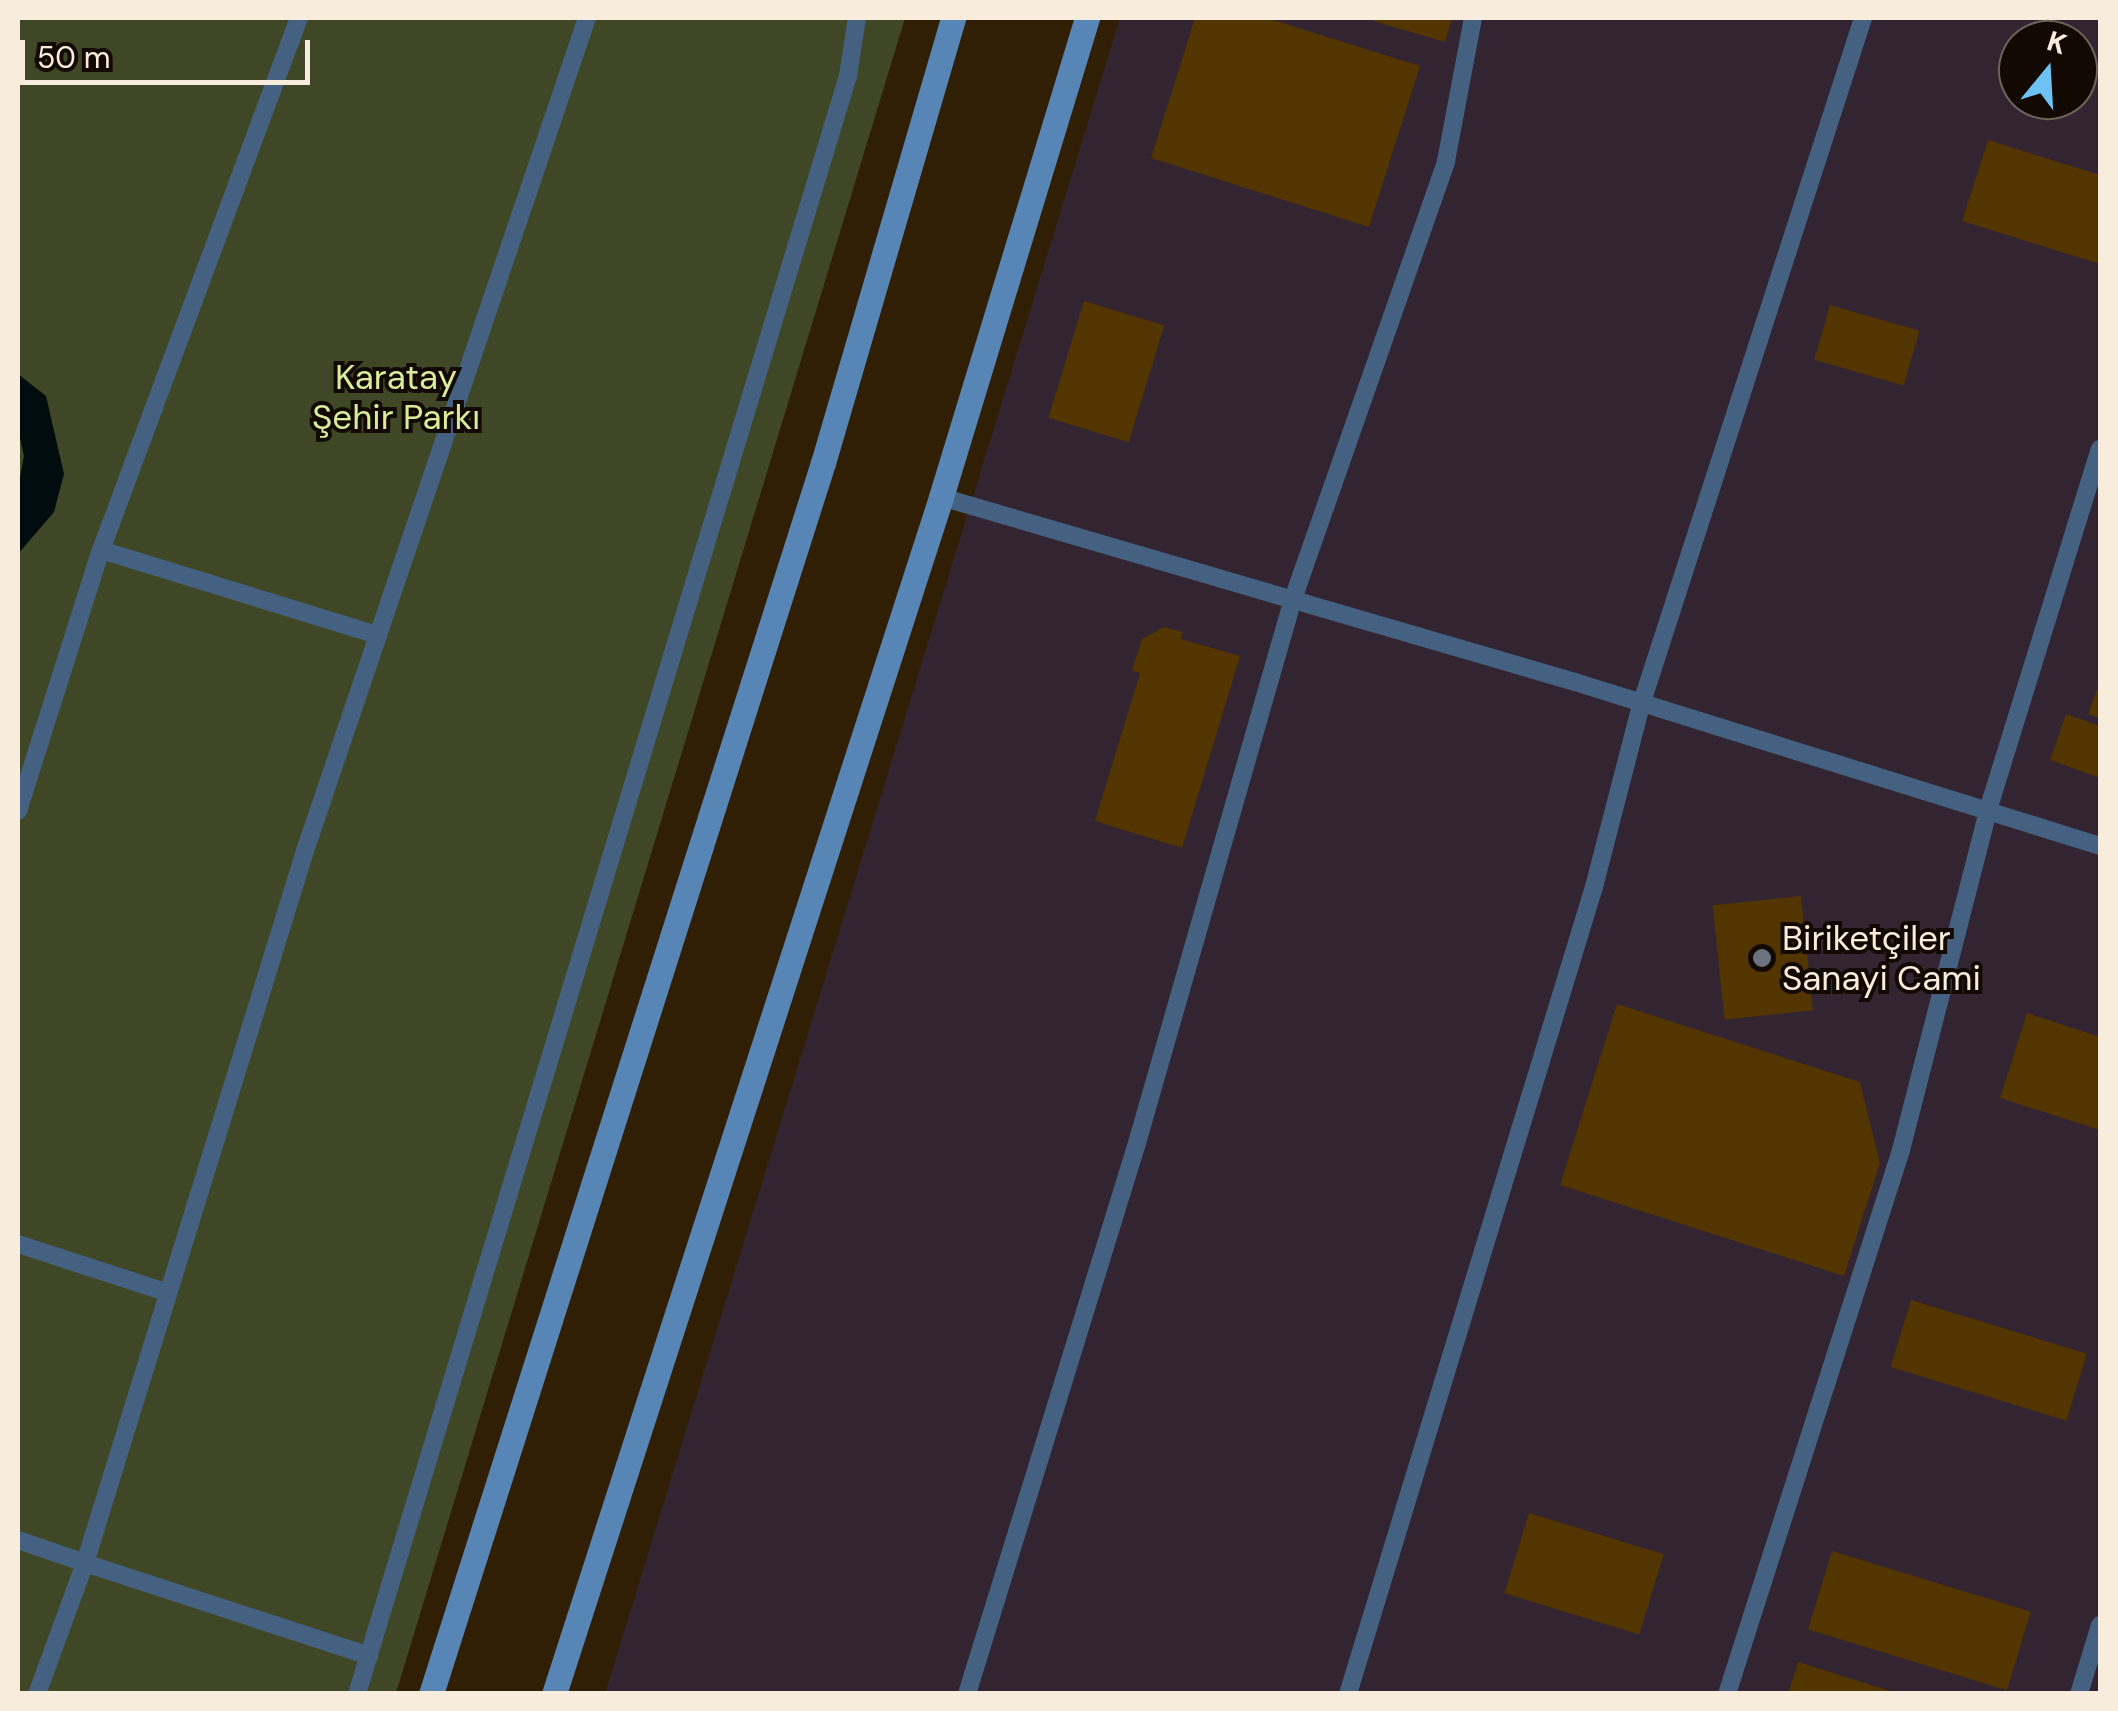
<!DOCTYPE html>
<meta charset="utf-8">
<style>
body{margin:0}
#map{position:relative;width:2118px;height:1711px;overflow:hidden;background:#301f04;font-family:"DM Sans",sans-serif}
div>[style]{position:absolute}
.industrial>*{inset:0;background:#322531}
.green>*{inset:0;background:#404726}
.water>*{inset:0;background:#000c0d}
.building>*{inset:0;background:#523500;transform-origin:0 0}
.service>*{height:18px;margin:-9px;padding:0 9px;transform-origin:9px;border-radius:9px;background:#456181}
.secondary>*{height:25px;margin:-12.5px;padding:0 12.5px;transform-origin:12.5px;border-radius:12.5px;background:#5685b6}
.dots>*{width:28px;height:28px;translate:-50% -50%;box-sizing:border-box;border:5px solid #120a02;border-radius:50%}
span{translate:-50% -50%;white-space:nowrap;text-align:center;line-height:1.15;-webkit-text-stroke:8px #120a02;paint-order:stroke}
.park-label{font-size:35px;color:#d9ec9b}
.poi-label{font-size:35px;color:#f8eddd}
.left{translate:0 -50%;text-align:left}
.frame{position:absolute;inset:0;border:20px solid #f8eddd;pointer-events:none}
.north{position:absolute;left:1998px;top:20px;width:100px;height:100px;box-sizing:border-box;background:#120a02;border:2px solid #6e655a;border-radius:50%;rotate:18deg;font-size:28px;font-weight:700;line-height:40px;text-align:center;color:#f8eddd}
.north::after{content:'';display:block;margin:auto;width:35px;height:45px;background:#6dc2f3;clip-path:polygon(50% 0,100% 100%,50% 72%,0 100%)}
.scale{position:absolute;left:20px;top:40px;width:290px;height:45px;box-sizing:border-box;border:5px solid #f8eddd;border-top:0;padding-left:12px;font-size:30px;line-height:35px;white-space:nowrap;color:#f8eddd;-webkit-text-stroke:8px #120a02;paint-order:stroke}
</style>
<div id="map">
<div class="industrial">
<div style="clip-path:polygon(evenodd,1120px 18px,2100px 18px,2100px 1693px,605px 1694px,1120px 18px,2018px 40px,2078px 40px,2078px 100px,2018px 100px,2018px 40px)"></div>
</div>
<div class="green">
<div style="clip-path:polygon(18px 18px,905px 18px,396px 1693px,18px 1693px)"></div>
</div>
<div class="water">
<div style="clip-path:polygon(18px 374px,46px 396px,64px 474px,54px 512px,18px 554px,18px 488px,24px 456px,18px 429px)"></div>
</div>
<div class="building">
<div style="clip-path:polygon(1195px 18px,1267px 18px,1420px 66px,1369px 227px,1151px 158px)"></div>
<div style="clip-path:polygon(1375px 18px,1452px 18px,1445px 42px,1373px 21px)"></div>
<div style="clip-path:polygon(1988px 140px,2100px 175px,2100px 264px,1962px 221px)"></div>
<div style="left:1084px;top:301px;width:84px;height:122px;rotate:17deg"></div>
<div style="left:1830px;top:305px;width:93px;height:57px;rotate:16deg"></div>
<div style="clip-path:polygon(1164px 627px,1183px 632px,1181px 639px,1240px 656px,1182px 848px,1095px 821px,1140px 673px,1132px 670px,1142px 639px)"></div>
<div style="clip-path:polygon(2100px 681px,2100px 718px,2088px 714px)"></div>
<div style="clip-path:polygon(2066px 714px,2100px 726px,2100px 778px,2050px 760px)"></div>
<div style="left:1801px;top:896px;width:115px;height:89px;rotate:84deg"></div>
<div style="clip-path:polygon(1617px 1004px,1860px 1082px,1880px 1163px,1844px 1276px,1560px 1185px)"></div>
<div style="clip-path:polygon(2027px 1013px,2100px 1037px,2100px 1130px,2000px 1098px)"></div>
<div style="left:1911px;top:1300px;width:184px;height:70px;rotate:17deg"></div>
<div style="left:1529px;top:1513px;width:141px;height:84px;rotate:17deg"></div>
<div style="left:1832px;top:1551px;width:208px;height:82px;rotate:17deg"></div>
<div style="clip-path:polygon(1798px 1662px,1897px 1693px,1897px 1694px,1788px 1694px)"></div>
</div>
<div class="service">
<div style="left:941px;top:497px;width:660px;rotate:16.27deg"></div>
<div style="left:1575px;top:682px;width:550px;rotate:17.35deg"></div>
<div style="left:101px;top:550px;width:290px;rotate:17.1deg"></div>
<div style="left:18px;top:811px;width:274px;rotate:-72.4deg"></div>
<div style="left:101px;top:550px;width:568px;rotate:-69.59deg"></div>
<div style="left:18px;top:1244px;width:156px;rotate:18deg"></div>
<div style="left:18px;top:1540px;width:71px;rotate:18.9deg"></div>
<div style="left:85px;top:1563px;width:745px;rotate:-72.83deg"></div>
<div style="left:305px;top:851px;width:879px;rotate:-71.3deg"></div>
<div style="left:37px;top:1694px;width:140px;rotate:-69.9deg"></div>
<div style="left:85px;top:1563px;width:299px;rotate:18.1deg"></div>
<div style="left:357px;top:1694px;width:1691px;rotate:-73.12deg"></div>
<div style="left:848px;top:76px;width:59px;rotate:-81.2deg"></div>
<div style="left:967px;top:1694px;width:577px;rotate:-72.85deg"></div>
<div style="left:1137px;top:1143px;width:566px;rotate:-74deg"></div>
<div style="left:1293px;top:599px;width:464px;rotate:-70.7deg"></div>
<div style="left:1446px;top:161px;width:146px;rotate:-79.3deg"></div>
<div style="left:1348px;top:1694px;width:844px;rotate:-73.05deg"></div>
<div style="left:1594px;top:887px;width:191px;rotate:-75.5deg"></div>
<div style="left:1642px;top:702px;width:719px;rotate:-72.09deg"></div>
<div style="left:1727px;top:1694px;width:571px;rotate:-72.26deg"></div>
<div style="left:1901px;top:1150px;width:351px;rotate:-75.6deg"></div>
<div style="left:1988px;top:810px;width:378px;rotate:-72.8deg"></div>
<div style="left:2079px;top:1694px;width:72px;rotate:-73.1deg"></div>
</div>
<div class="secondary">
<div style="left:431px;top:1694px;width:1292px;rotate:-72.34deg"></div>
<div style="left:823px;top:463px;width:464px;rotate:-73.7deg"></div>
<div style="left:554px;top:1694px;width:1258px;rotate:-72.08deg"></div>
<div style="left:941px;top:497px;width:501px;rotate:-73.05deg"></div>
</div>
<div class="dots">
<div style="left:1762px;top:958px;background:#6b7280"></div>
</div>
<div class="park-label">
<span style="left:396px;top:397px">Karatay<br>Şehir Parkı</span>
</div>
<div class="poi-label">
<span class="left" style="left:1782px;top:958px">Biriketçiler<br>Sanayi Cami</span>
</div>
<div class="frame"></div>
<div class="north">K</div>
<div class="scale">50 m</div>
</div>
